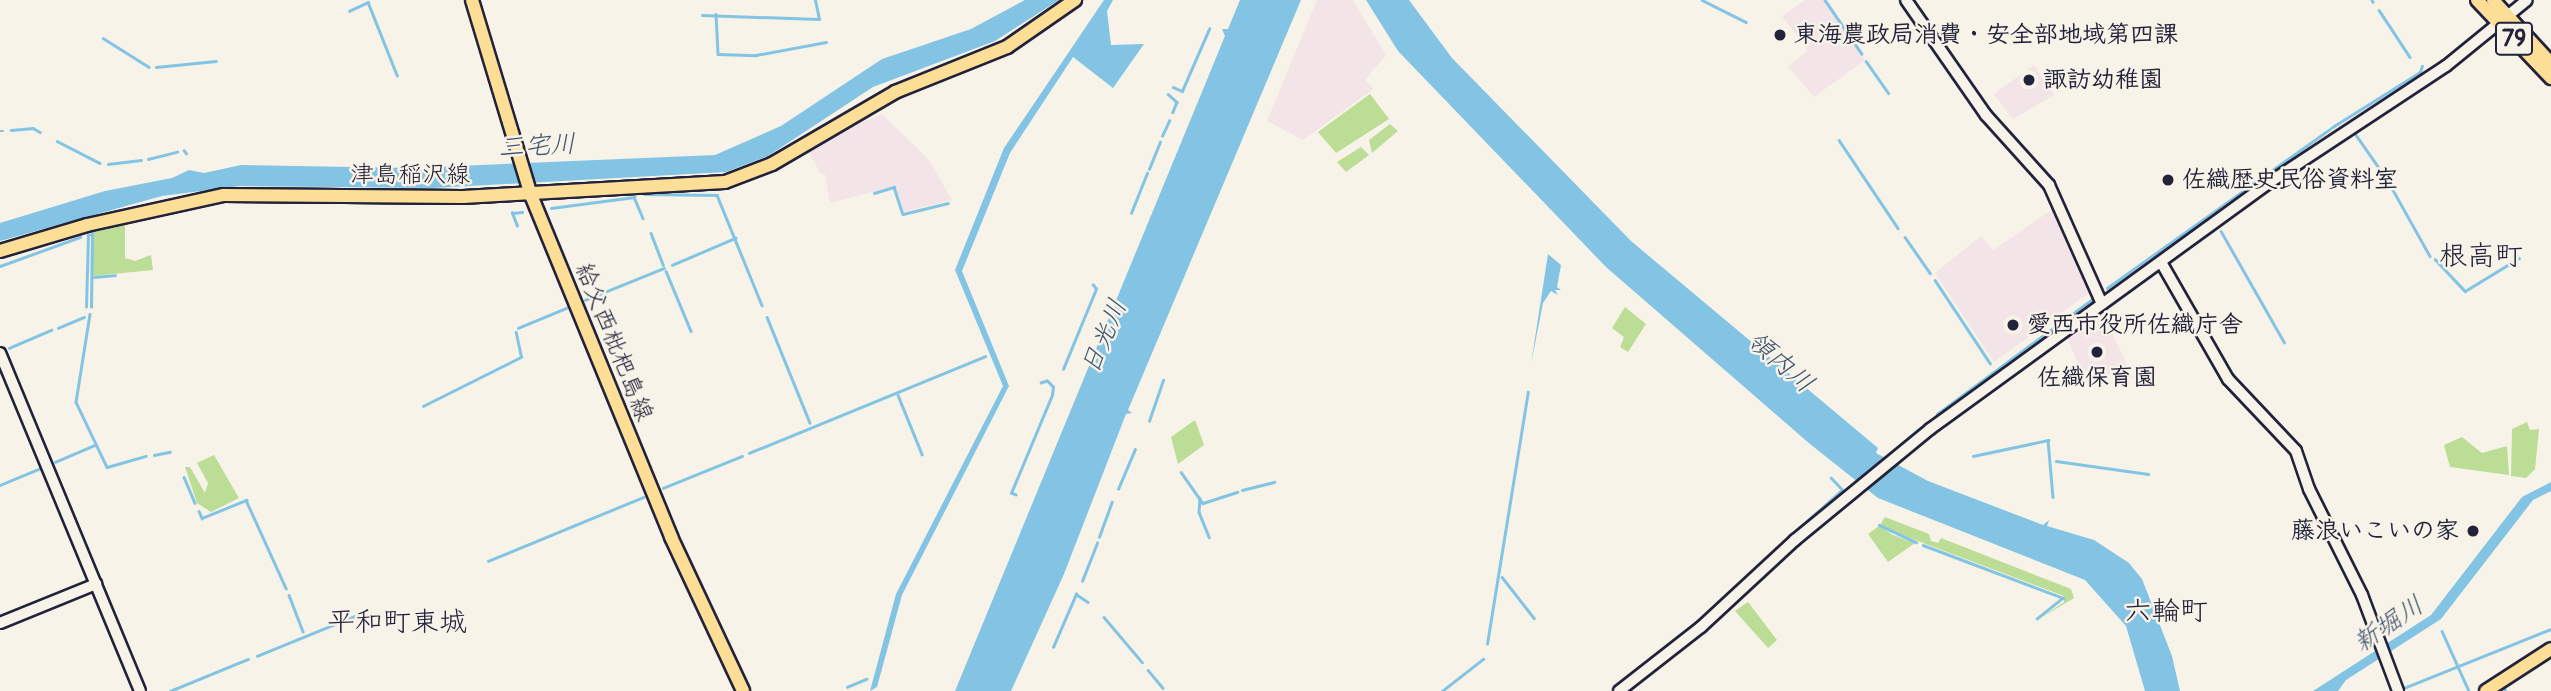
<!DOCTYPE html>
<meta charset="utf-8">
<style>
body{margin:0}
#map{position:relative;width:2551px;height:691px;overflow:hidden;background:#f7f3e8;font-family:Pangolin,"Klee One",sans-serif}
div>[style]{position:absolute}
.built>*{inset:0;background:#f3e4e7}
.green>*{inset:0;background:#bbdd96}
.water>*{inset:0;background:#83c4e4}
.stream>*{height:2.5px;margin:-1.25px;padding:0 1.25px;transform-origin:1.25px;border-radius:1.25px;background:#83c4e4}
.roads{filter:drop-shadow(2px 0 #22223b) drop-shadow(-2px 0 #22223b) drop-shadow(0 2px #22223b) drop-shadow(0 -2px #22223b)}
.minor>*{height:10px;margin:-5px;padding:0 5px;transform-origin:5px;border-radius:5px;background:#f7f3e8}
.major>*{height:12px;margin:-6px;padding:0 6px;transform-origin:6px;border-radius:6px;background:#fdde96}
.dots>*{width:19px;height:19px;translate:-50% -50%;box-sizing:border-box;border:4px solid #f7f3e8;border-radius:50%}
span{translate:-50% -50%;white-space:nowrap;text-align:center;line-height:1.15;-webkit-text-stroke:5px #f7f3e8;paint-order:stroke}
.shield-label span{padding:2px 5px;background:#f7f3e8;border:2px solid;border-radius:5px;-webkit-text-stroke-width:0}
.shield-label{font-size:23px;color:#22223b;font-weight:700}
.poi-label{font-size:24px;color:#22223b;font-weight:700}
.left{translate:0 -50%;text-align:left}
.right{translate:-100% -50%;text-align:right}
.street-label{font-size:24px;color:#22223b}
.water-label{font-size:26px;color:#3f536e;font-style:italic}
.quarter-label{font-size:28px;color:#22223b}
</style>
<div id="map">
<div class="built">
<div style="clip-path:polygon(1317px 0,1353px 0,1386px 55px,1365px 80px,1373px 89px,1303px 140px,1267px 121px)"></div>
<div style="clip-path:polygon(1805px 0,1823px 0,1865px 60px,1814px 97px,1788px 66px,1808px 51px,1782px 16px)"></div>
<div style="clip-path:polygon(2034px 65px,2054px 95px,2013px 119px,1994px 94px)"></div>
<div style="clip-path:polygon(882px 114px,929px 160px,952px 200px,903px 212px,895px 186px,830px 203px,825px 174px,821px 174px,808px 151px,830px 136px)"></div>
<div style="clip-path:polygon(2053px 209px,2089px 293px,1994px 362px,1935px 273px,1981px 236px,1993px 250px)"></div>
<div style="clip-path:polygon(2096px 313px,2104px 316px,2133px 378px,2080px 369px,2066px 335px)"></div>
</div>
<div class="green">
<div style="clip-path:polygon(1370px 94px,1389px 119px,1336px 153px,1318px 132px)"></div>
<div style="clip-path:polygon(1390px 124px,1398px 131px,1372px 153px,1369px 140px)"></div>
<div style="clip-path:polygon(1361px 147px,1369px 155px,1346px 172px,1337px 162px)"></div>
<div style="clip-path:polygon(125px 223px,125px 258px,135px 261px,151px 255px,153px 270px,93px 276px,93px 231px)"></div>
<div style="clip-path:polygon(1625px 307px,1646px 324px,1628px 352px,1620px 347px,1624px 337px,1612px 328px)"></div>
<div style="clip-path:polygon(1195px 420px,1204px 445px,1178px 464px,1171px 437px)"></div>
<div style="clip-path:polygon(2527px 422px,2530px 430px,2539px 429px,2535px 469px,2526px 478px,2511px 476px,2512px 429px)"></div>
<div style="clip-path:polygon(2462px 437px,2482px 453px,2507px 446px,2509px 475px,2450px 467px,2444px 445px)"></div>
<div style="clip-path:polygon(214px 455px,239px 498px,211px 512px,197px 503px,185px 467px,190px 467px,205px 493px,208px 483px,197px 463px)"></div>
<div style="clip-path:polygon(1885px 517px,1929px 534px,1931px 541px,1938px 543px,1941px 538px,2071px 589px,2074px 598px,2039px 619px,2064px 602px,2064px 596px,1894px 532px,1880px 525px)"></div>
<div style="clip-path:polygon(1879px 526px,1893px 535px,1915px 543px,1888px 562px,1868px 534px)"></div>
<div style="clip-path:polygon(1748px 602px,1777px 640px,1768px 648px,1735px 611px)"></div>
</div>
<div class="water">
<div style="clip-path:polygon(1025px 0,1059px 0,995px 41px,873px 87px,768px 156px,726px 172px,433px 188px,240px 186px,162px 196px,0 241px,0 223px,105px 191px,172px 178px,189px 170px,204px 173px,241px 165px,411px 168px,715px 155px,781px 126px,882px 59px,971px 29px)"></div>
<div style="clip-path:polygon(1104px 0,1113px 0,1107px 11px,1111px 45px,1144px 44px,1113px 88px,1073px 57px,1010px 153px,962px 271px,1009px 386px,902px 595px,877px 687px,870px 691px,896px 594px,1003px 386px,955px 270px,1004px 148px)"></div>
<div style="clip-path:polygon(1240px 0,1301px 0,1128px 410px,1132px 413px,1126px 414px,1064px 574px,1011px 691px,955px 691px,1225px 36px,1222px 29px,1228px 29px)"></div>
<div style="clip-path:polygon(1366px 0,1409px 0,1452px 58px,1631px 241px,1878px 448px,1876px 453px,1928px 481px,2043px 525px,2049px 520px,2047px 526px,2094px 540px,2129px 563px,2142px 579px,2172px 656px,2180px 691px,2145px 691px,2126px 626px,2085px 580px,1878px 498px,1810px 444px,1606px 267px,1398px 51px)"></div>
<div style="clip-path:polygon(1548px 254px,1561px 265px,1557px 287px,1561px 290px,1555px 290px,1558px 295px,1551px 291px,1543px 303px,1531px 364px)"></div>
<div style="clip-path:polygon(2551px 482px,2551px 491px,2533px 500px,2441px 619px,2346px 680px,2338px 691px,2313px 691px,2431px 615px,2522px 497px)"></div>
</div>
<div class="stream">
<div style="left:1702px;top:0;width:49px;rotate:26.6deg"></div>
<div style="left:1825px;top:0;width:65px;rotate:55.6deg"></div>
<div style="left:2372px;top:0;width:2px;rotate:63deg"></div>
<div style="left:2379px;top:10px;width:56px;rotate:56.6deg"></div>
<div style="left:349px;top:11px;width:21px;rotate:-25deg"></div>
<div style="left:368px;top:2px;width:79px;rotate:68.3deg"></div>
<div style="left:716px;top:14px;width:40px;rotate:87.1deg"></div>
<div style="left:718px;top:54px;width:38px;rotate:2deg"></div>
<div style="left:756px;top:55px;width:71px;rotate:-10.5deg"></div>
<div style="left:702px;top:15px;width:117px;rotate:2deg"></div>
<div style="left:819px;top:19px;width:19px;rotate:-102deg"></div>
<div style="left:103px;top:38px;width:54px;rotate:32.2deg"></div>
<div style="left:1866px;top:61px;width:39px;rotate:55deg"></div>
<div style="left:156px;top:67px;width:60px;rotate:-5.7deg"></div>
<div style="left:1173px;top:87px;width:10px;rotate:24deg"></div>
<div style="left:1182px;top:91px;width:68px;rotate:-66.5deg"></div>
<div style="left:1168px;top:94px;width:12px;rotate:42deg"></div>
<div style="left:1177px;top:102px;width:11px;rotate:112deg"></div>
<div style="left:11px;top:130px;width:22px;rotate:-5deg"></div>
<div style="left:33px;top:128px;width:8px;rotate:30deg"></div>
<div style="left:0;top:131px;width:3px"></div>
<div style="left:2354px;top:132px;width:52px;rotate:55.1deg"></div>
<div style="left:1162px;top:136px;width:17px;rotate:-65deg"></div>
<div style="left:1839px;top:140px;width:106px;rotate:56.2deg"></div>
<div style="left:57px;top:141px;width:48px;rotate:27.1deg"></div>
<div style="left:184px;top:150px;width:4px;rotate:56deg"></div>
<div style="left:148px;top:159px;width:30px;rotate:-14deg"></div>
<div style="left:108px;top:164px;width:33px;rotate:-7deg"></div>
<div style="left:1149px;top:169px;width:29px;rotate:-68deg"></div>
<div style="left:2388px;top:181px;width:86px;rotate:60.8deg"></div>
<div style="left:874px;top:193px;width:21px;rotate:-17deg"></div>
<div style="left:894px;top:187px;width:28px;rotate:72deg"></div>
<div style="left:903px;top:214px;width:46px;rotate:-13.7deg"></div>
<div style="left:644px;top:194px;width:73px;rotate:0.8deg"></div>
<div style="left:717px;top:195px;width:119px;rotate:67.8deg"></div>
<div style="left:551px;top:208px;width:84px;rotate:-7.5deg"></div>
<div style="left:634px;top:197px;width:23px;rotate:67deg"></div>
<div style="left:1131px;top:213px;width:43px;rotate:-68.2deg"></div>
<div style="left:517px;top:226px;width:14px;rotate:-111deg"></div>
<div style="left:512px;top:213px;width:10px;rotate:-6deg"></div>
<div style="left:2221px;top:231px;width:128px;rotate:60.4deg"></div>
<div style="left:651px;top:233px;width:34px;rotate:69deg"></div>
<div style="left:1905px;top:237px;width:44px;rotate:55.2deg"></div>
<div style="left:2435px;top:259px;width:44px;rotate:46.8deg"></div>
<div style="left:2465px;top:291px;width:63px;rotate:-31.4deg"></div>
<div style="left:672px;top:265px;width:69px;rotate:-23.2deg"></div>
<div style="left:0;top:266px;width:85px;rotate:-19.9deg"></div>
<div style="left:666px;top:271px;width:65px;rotate:67.4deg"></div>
<div style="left:94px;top:277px;width:21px;rotate:-5deg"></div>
<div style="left:1935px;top:280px;width:100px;rotate:56.5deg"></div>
<div style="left:2107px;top:288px;width:279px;rotate:-35.5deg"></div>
<div style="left:2334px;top:126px;width:102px;rotate:-32.1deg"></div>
<div style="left:2420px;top:72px;width:6px;rotate:-72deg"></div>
<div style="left:585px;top:300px;width:85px;rotate:-22.1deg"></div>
<div style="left:86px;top:307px;width:72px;rotate:-88.4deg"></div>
<div style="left:88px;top:235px;width:4px"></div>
<div style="left:91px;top:307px;width:76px;rotate:-89.2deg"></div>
<div style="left:90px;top:314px;width:89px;rotate:99deg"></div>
<div style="left:76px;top:402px;width:72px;rotate:64.5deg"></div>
<div style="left:107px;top:467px;width:40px;rotate:-16deg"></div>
<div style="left:767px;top:317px;width:114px;rotate:67.9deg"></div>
<div style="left:58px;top:328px;width:28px;rotate:-23deg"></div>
<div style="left:518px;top:328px;width:52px;rotate:-22.6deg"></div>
<div style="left:9px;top:348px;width:46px;rotate:-23.2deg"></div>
<div style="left:1063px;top:369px;width:87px;rotate:-67.6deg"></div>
<div style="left:1096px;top:289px;width:5px;rotate:-127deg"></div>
<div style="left:898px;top:395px;width:64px;rotate:67.9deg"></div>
<div style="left:423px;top:406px;width:110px;rotate:-26.6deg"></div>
<div style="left:521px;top:357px;width:25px;rotate:-102deg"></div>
<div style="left:1937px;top:414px;width:192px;rotate:-36.5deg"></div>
<div style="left:1149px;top:421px;width:43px;rotate:-71.1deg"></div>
<div style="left:1899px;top:446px;width:26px;rotate:-40deg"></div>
<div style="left:749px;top:453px;width:255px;rotate:-22.3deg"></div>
<div style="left:154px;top:455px;width:16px;rotate:-11deg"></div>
<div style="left:1973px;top:456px;width:77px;rotate:-12deg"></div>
<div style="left:2048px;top:440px;width:57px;rotate:85deg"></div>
<div style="left:2056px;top:461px;width:93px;rotate:8deg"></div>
<div style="left:55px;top:462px;width:43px;rotate:-23deg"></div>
<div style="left:1181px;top:472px;width:38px;rotate:55deg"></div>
<div style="left:1203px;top:503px;width:36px;rotate:-18deg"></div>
<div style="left:184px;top:477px;width:28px;rotate:67deg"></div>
<div style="left:0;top:485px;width:44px;rotate:-22.5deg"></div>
<div style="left:663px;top:488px;width:85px;rotate:-22.1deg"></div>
<div style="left:1118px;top:489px;width:43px;rotate:-67deg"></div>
<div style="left:1242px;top:490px;width:33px;rotate:-14deg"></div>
<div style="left:1016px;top:495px;width:5px;rotate:-158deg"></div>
<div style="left:1011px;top:493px;width:106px;rotate:-67.3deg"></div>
<div style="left:1052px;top:395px;width:8px;rotate:-83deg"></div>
<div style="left:1053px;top:387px;width:8px;rotate:-135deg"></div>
<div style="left:1047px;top:381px;width:6px;rotate:162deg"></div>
<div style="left:1200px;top:498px;width:14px;rotate:94deg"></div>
<div style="left:1199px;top:512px;width:27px;rotate:68deg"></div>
<div style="left:199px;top:511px;width:8px;rotate:67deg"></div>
<div style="left:202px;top:518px;width:48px;rotate:-22.2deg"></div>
<div style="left:246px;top:500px;width:97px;rotate:65.6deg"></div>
<div style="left:1879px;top:525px;width:41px;rotate:24.7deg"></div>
<div style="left:1798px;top:529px;width:59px;rotate:-41.6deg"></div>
<div style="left:1842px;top:490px;width:16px;rotate:-133deg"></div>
<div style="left:1099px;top:537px;width:37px;rotate:-70deg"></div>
<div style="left:1923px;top:545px;width:150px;rotate:20.7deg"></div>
<div style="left:2063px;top:598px;width:33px;rotate:141deg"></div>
<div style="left:488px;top:561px;width:168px;rotate:-22.4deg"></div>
<div style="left:1502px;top:577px;width:52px;rotate:52deg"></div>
<div style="left:1082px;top:581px;width:41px;rotate:-68.5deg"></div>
<div style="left:289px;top:595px;width:39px;rotate:69deg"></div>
<div style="left:1104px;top:617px;width:59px;rotate:49.8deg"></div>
<div style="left:2442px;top:631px;width:66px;rotate:65.8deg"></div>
<div style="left:1487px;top:644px;width:255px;rotate:-80.8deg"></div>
<div style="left:1053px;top:647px;width:58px;rotate:-66.5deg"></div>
<div style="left:1076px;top:594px;width:14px;rotate:34deg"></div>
<div style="left:257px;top:656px;width:108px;rotate:-22.3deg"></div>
<div style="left:1148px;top:670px;width:23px;rotate:50deg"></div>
<div style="left:131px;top:683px;width:9px;rotate:69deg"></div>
<div style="left:847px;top:687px;width:21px;rotate:-23deg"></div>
<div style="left:2404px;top:688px;width:158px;rotate:-21.9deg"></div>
<div style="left:2504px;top:688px;width:4px;rotate:56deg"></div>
<div style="left:170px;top:691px;width:84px;rotate:-22.3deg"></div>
<div style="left:1442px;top:691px;width:52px;rotate:-38deg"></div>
</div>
<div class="roads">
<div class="minor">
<div style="left:1906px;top:0;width:140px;rotate:55.2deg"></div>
<div style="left:1986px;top:115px;width:94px;rotate:48deg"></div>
<div style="left:2049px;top:185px;width:130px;rotate:66deg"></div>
<div style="left:2161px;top:262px;width:135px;rotate:60.2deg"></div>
<div style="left:2228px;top:379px;width:99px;rotate:46.6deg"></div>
<div style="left:2296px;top:451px;width:40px;rotate:71.1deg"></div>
<div style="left:2309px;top:489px;width:119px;rotate:63.4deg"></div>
<div style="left:2362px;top:595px;width:103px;rotate:69.4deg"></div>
<div style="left:0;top:353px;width:366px;rotate:67.5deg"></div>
<div style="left:0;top:623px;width:104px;rotate:-22.1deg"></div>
<div style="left:1619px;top:691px;width:104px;rotate:-38deg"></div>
<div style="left:1701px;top:627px;width:128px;rotate:-42.8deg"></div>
<div style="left:1795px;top:540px;width:175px;rotate:-39.4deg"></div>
<div style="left:1930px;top:429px;width:417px;rotate:-36deg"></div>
<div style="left:2267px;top:184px;width:214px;rotate:-33.4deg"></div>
<div style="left:2446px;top:66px;width:104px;rotate:-39.2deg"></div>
</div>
<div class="major">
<div style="left:472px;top:0;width:204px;rotate:73.2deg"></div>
<div style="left:531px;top:195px;width:370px;rotate:67.7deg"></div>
<div style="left:671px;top:537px;width:170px;rotate:64.9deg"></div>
<div style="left:2477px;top:0;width:108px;rotate:46.5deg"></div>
<div style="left:2493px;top:0;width:86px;rotate:47.4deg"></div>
<div style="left:0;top:251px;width:91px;rotate:-16.6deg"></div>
<div style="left:87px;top:225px;width:140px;rotate:-12.4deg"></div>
<div style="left:224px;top:195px;width:239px;rotate:0.5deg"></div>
<div style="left:463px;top:197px;width:262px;rotate:-3.3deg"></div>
<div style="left:725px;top:182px;width:50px;rotate:-21deg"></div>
<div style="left:772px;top:164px;width:143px;rotate:-30.3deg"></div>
<div style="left:895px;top:92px;width:121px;rotate:-21.9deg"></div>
<div style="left:1007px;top:47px;width:83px;rotate:-34.7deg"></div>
<div style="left:2486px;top:691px;width:77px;rotate:-32.9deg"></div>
</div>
</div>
<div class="dots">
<div style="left:1780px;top:35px;background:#22223b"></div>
<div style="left:2029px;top:80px;background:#22223b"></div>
<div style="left:2168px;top:180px;background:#22223b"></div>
<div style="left:2013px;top:325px;background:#22223b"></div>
<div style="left:2097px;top:352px;background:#22223b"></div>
<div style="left:2473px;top:531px;background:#22223b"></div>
</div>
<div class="shield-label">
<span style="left:2514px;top:39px">79</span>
</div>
<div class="poi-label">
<span class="left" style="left:1794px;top:35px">東海農政局消費・安全部地域第四課</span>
<span class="left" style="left:2043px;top:80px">諏訪幼稚園</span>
<span class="left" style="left:2182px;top:180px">佐織歴史民俗資料室</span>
<span class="left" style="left:2027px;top:325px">愛西市役所佐織庁舎</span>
<span style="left:2097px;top:378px">佐織保育園</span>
<span class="right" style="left:2459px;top:531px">藤浪いこいの家</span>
</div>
<div class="street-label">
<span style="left:410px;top:175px">津島稲沢線</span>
<span style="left:614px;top:342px;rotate:68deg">給父西枇杷島線</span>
</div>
<div class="water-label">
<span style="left:537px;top:147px;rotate:-3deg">三宅川</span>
<span style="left:1105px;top:337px;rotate:-67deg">日光川</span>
<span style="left:1780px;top:363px;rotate:41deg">領内川</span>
<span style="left:2389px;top:625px;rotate:-34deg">新堀川</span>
</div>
<div class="quarter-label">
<span style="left:2481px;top:257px">根高町</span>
<span style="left:2166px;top:612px">六輪町</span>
<span style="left:397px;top:623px">平和町東城</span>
</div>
</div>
